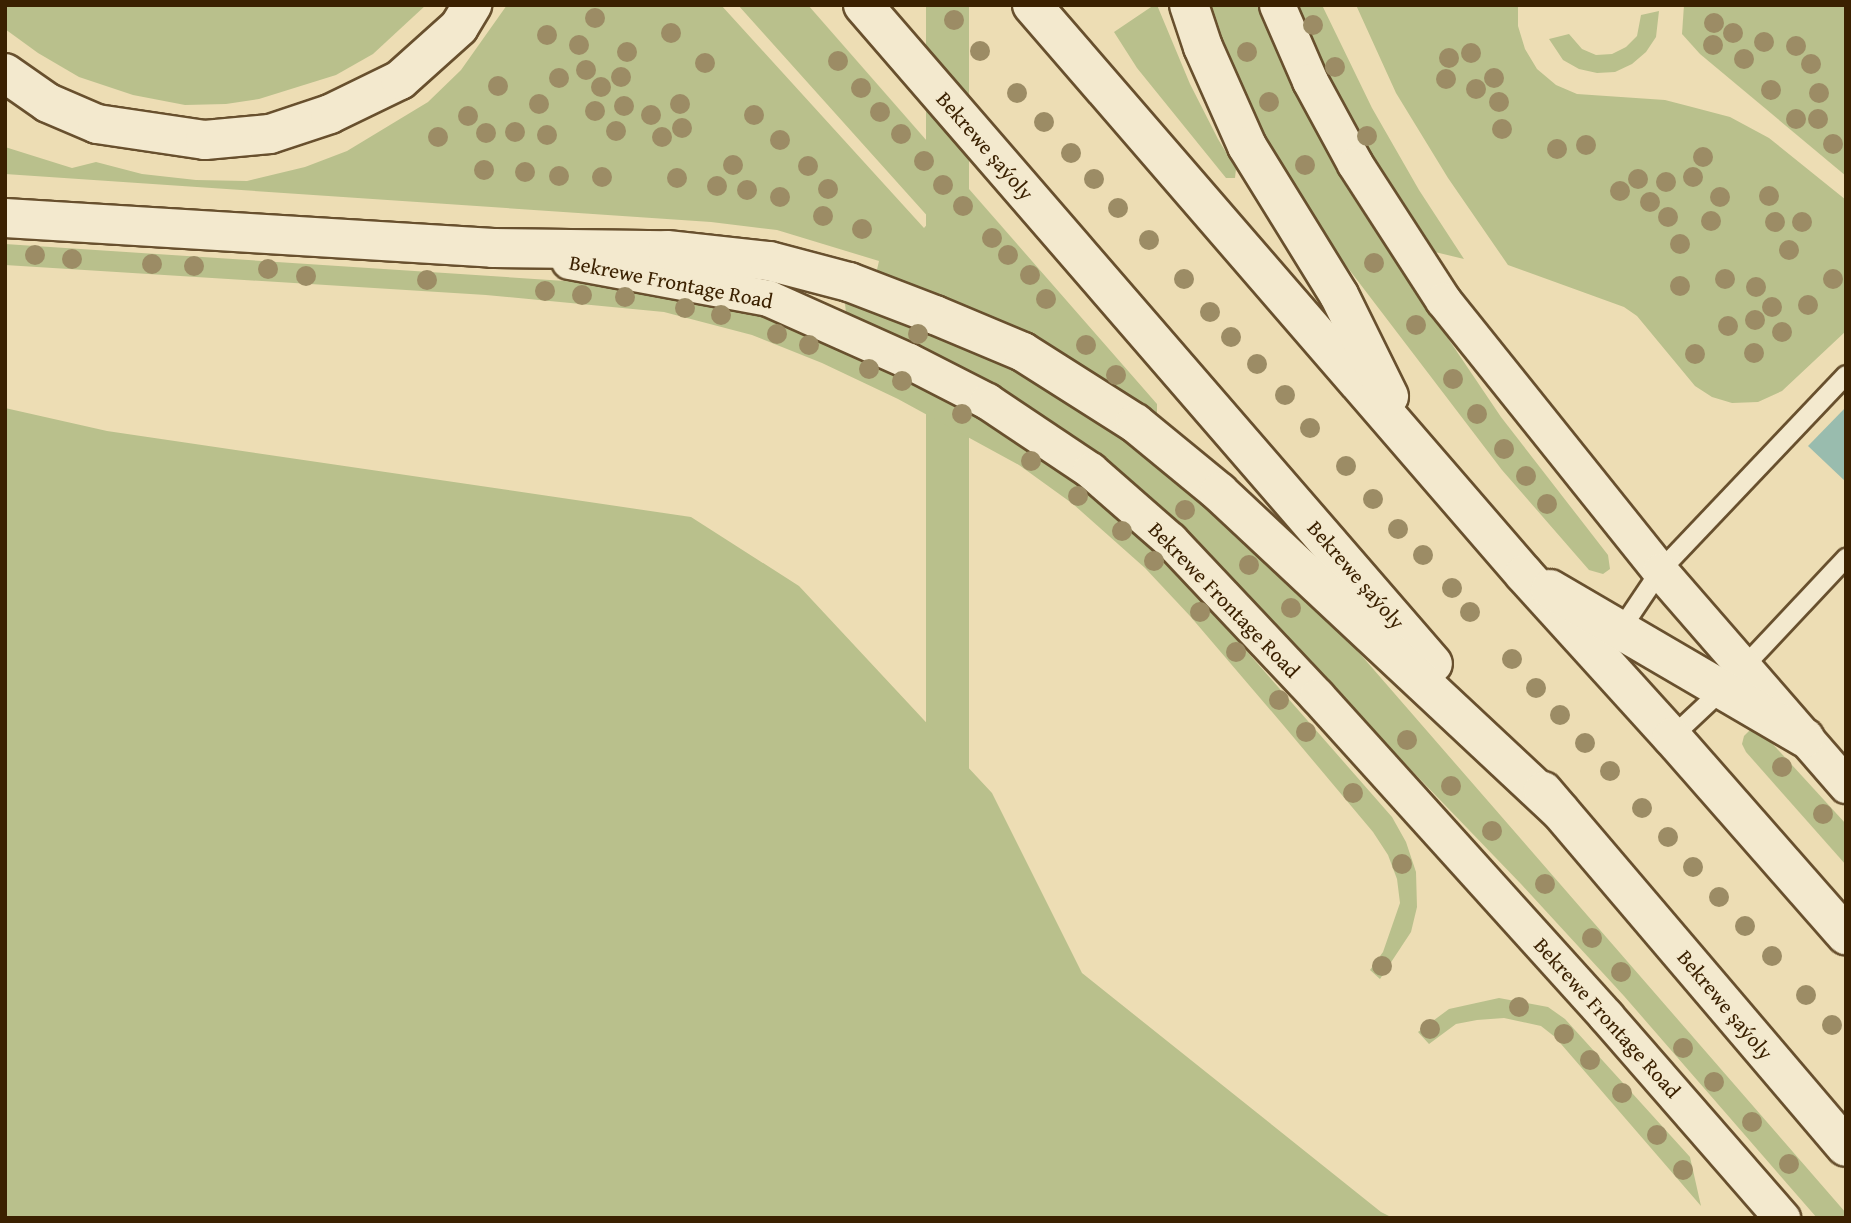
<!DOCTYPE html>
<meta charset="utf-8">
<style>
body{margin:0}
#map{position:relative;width:1851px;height:1223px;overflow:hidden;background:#edddb4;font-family:"Gentium Book Plus",serif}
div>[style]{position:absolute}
.green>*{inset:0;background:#b9c08c;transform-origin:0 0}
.water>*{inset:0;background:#99bcae}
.roads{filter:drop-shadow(2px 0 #68502e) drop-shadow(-2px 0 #68502e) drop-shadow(0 2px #68502e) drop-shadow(0 -2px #68502e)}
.service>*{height:18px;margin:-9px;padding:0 9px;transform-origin:9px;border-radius:9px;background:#f3e9ce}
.minor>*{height:35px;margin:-17.5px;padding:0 17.5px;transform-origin:17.5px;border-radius:17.5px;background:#f3e9ce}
.secondary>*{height:38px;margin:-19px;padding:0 19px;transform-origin:19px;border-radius:19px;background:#f3e9ce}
.trees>*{width:20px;height:20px;margin:-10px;border-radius:50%;background:#9c8c65}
span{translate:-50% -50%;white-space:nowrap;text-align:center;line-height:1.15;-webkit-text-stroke:5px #f3e9ce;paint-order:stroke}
.street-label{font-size:21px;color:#3b2101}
.frame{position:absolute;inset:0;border:7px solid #3b2101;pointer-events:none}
</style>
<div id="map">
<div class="green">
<div style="clip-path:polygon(5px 5px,426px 5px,373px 54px,336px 75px,259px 99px,226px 104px,185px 105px,133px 95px,79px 77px,38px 53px,5px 29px)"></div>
<div style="clip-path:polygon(507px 5px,721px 5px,924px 228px,931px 220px,738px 5px,808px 5px,1157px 404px,1157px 413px,1155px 414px,1029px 334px,959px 302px,876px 274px,879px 261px,777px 230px,711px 222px,5px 174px,5px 147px,72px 168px,96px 162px,142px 174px,196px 180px,247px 181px,305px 167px,347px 151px,428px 102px,461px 70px)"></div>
<div style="left:926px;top:5px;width:43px;height:1401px"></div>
<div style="clip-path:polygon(1154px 5px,1157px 5px,1190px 84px,1218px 139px,1236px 169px,1235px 178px,1226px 178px,1137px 68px,1114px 32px)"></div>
<div style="clip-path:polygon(1205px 5px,1259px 5px,1295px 91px,1358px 205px,1501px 417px,1608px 555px,1610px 569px,1603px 574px,1589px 570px,1502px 470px,1322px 234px,1254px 121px)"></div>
<div style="clip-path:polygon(1294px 5px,1322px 5px,1372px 108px,1419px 190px,1464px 259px,1435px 252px,1424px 246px,1351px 130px)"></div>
<div style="clip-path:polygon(1356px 5px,1518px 5px,1518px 26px,1525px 49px,1537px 69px,1556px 85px,1577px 94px,1665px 100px,1692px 107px,1730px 117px,1769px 138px,1846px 200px,1846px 331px,1782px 391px,1758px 402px,1732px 403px,1712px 397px,1695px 386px,1637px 316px,1624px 307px,1508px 265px,1448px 178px,1396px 93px)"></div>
<div style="clip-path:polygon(1684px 5px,1845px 5px,1846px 176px,1700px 54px,1682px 34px)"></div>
<div style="clip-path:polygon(1659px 11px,1656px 37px,1646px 52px,1632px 64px,1615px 72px,1597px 73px,1579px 69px,1563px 60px,1549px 39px,1569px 34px,1582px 49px,1596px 55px,1612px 54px,1626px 47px,1637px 36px,1641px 15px)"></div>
<div style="clip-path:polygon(5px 244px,580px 282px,664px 291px,759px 313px,832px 340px,978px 413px,1080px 482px,1158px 550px,1392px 817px,1406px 842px,1416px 872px,1417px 907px,1411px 932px,1380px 979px,1370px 970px,1383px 952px,1400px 903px,1397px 879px,1388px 855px,1373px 832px,1284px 726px,1190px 616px,1145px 568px,1073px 504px,1019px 465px,898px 399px,822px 363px,752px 335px,664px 312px,486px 295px,5px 265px)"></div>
<div style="clip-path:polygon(850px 303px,925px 330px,1010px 369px,1060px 396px,1124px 438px,1203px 503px,1328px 619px,1361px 655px,1846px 1213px,1846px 1218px,1817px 1218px,1624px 996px,1521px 884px,1179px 529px,1101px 461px,1042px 417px,918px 346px,846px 313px,845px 304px)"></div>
<div style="clip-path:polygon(5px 408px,107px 431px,691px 517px,799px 586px,992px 793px,1082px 973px,1381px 1212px,1393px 1218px,5px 1218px)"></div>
<div style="clip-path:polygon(1759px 729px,1846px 824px,1846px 865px,1746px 752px,1742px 744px,1744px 736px,1750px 730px)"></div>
<div style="clip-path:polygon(1499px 998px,1548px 1007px,1565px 1019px,1690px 1157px,1701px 1206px,1555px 1037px,1541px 1026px,1504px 1018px,1477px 1020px,1456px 1024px,1429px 1044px,1418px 1032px,1449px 1009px)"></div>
</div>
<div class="water">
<div style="clip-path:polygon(1846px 407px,1846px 482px,1808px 446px)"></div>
</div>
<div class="roads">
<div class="service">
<div style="left:1619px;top:632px;width:73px;rotate:-56.1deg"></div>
<div style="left:1660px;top:571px;width:270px;rotate:-46.5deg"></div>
<div style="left:1672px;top:737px;width:67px;rotate:-43.2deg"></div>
<div style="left:1721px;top:691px;width:183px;rotate:-46.8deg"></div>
</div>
<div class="minor">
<div style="left:1277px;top:5px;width:83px;rotate:66.5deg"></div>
<div style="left:1310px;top:81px;width:94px;rotate:61.5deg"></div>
<div style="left:1355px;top:164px;width:162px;rotate:57.1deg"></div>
<div style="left:1443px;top:300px;width:347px;rotate:51.3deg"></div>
<div style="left:1660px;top:571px;width:284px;rotate:49deg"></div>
<div style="left:569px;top:261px;width:202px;rotate:10.5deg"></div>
<div style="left:768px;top:298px;width:154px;rotate:24.1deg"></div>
<div style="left:909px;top:361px;width:88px;rotate:27.1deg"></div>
<div style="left:987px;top:401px;width:124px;rotate:33.8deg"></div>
<div style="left:1090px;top:470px;width:106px;rotate:41.2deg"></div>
<div style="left:1170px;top:540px;width:214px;rotate:46.7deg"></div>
<div style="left:1317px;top:696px;width:431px;rotate:47.9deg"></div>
<div style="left:1606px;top:1016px;width:268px;rotate:48.9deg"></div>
</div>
<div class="secondary">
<div style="left:863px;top:5px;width:871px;rotate:49.14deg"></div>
<div style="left:1032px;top:5px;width:752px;rotate:49.15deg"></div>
<div style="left:1524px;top:574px;width:220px;rotate:47.8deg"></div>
<div style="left:1672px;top:737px;width:264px;rotate:48.7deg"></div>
<div style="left:1189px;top:5px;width:44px;rotate:71.6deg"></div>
<div style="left:1203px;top:47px;width:108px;rotate:66deg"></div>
<div style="left:1247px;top:146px;width:175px;rotate:58.3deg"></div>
<div style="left:1339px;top:295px;width:113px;rotate:63.7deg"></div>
<div style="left:5px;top:73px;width:52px;rotate:34.9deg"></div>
<div style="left:48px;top:103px;width:53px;rotate:23.2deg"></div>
<div style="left:97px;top:124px;width:109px;rotate:8.4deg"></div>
<div style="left:205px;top:140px;width:65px;rotate:-5.3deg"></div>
<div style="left:270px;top:134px;width:63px;rotate:-18.4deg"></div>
<div style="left:330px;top:114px;width:78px;rotate:-25.9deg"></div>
<div style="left:400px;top:80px;width:79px;rotate:-41.9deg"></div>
<div style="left:459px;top:27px;width:26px;rotate:-59deg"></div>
<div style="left:5px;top:218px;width:489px;rotate:3.5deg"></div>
<div style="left:493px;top:248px;width:174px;rotate:0.7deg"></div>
<div style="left:667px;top:250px;width:103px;rotate:6.2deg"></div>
<div style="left:769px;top:261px;width:83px;rotate:14.7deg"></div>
<div style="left:849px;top:282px;width:92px;rotate:21deg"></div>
<div style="left:935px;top:315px;width:95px;rotate:22.8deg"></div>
<div style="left:1023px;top:352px;width:133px;rotate:32.4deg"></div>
<div style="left:1135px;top:423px;width:109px;rotate:39.4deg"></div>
<div style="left:1219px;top:492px;width:466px;rotate:43.1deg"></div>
<div style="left:1550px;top:589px;width:295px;rotate:30.3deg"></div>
<div style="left:1543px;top:791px;width:467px;rotate:49.6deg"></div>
</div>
</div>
<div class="trees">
<div style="left:595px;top:18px"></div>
<div style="left:954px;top:20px"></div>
<div style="left:1714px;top:23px"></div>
<div style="left:1313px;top:25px"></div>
<div style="left:671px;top:33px"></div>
<div style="left:1733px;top:33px"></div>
<div style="left:547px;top:35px"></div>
<div style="left:1764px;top:42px"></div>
<div style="left:579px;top:45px"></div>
<div style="left:1713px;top:45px"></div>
<div style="left:1796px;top:46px"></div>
<div style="left:980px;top:51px"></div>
<div style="left:627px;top:52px"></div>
<div style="left:1247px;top:52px"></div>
<div style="left:1471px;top:53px"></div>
<div style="left:1449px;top:58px"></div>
<div style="left:1744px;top:59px"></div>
<div style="left:838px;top:61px"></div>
<div style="left:705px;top:63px"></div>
<div style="left:1811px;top:64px"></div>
<div style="left:1335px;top:67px"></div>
<div style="left:586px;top:70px"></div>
<div style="left:621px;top:77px"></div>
<div style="left:559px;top:78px"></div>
<div style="left:1494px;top:78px"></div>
<div style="left:1446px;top:79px"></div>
<div style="left:498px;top:86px"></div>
<div style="left:601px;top:87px"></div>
<div style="left:861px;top:88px"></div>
<div style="left:1476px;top:89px"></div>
<div style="left:1771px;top:90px"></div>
<div style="left:1017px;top:93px"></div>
<div style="left:1819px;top:93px"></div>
<div style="left:1269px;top:102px"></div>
<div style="left:1499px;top:102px"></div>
<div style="left:539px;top:104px"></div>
<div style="left:680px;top:104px"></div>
<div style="left:624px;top:106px"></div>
<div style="left:595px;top:111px"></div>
<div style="left:880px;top:112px"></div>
<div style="left:651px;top:115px"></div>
<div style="left:754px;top:115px"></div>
<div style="left:468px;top:116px"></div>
<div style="left:1796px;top:119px"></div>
<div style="left:1818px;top:119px"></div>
<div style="left:1044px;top:122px"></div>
<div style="left:682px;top:128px"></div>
<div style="left:1502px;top:129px"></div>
<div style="left:616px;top:131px"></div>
<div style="left:515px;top:132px"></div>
<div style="left:486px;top:133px"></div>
<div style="left:901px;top:134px"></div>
<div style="left:547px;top:135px"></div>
<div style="left:1367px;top:136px"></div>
<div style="left:438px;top:137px"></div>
<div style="left:662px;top:137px"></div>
<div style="left:780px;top:140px"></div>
<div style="left:1833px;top:144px"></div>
<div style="left:1586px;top:145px"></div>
<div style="left:1557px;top:149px"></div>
<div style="left:1071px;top:153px"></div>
<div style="left:1703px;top:157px"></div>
<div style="left:924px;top:161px"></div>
<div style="left:733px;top:165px"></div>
<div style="left:1305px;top:165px"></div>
<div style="left:808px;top:166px"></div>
<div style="left:484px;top:170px"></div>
<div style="left:525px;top:172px"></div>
<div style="left:559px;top:176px"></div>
<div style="left:602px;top:177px"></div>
<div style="left:1693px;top:177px"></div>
<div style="left:677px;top:178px"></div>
<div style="left:1094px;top:179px"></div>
<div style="left:1638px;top:179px"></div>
<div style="left:1666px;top:182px"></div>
<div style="left:943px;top:185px"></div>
<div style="left:717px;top:186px"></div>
<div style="left:828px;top:189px"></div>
<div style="left:747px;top:190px"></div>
<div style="left:1620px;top:191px"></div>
<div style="left:1769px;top:196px"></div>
<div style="left:780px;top:197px"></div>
<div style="left:1720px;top:197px"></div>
<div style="left:1650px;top:202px"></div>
<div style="left:963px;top:206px"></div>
<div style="left:1118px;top:208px"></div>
<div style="left:823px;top:216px"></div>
<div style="left:1668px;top:217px"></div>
<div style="left:1711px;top:221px"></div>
<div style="left:1775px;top:222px"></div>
<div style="left:1802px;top:222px"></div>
<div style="left:862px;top:229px"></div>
<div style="left:992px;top:238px"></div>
<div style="left:1149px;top:240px"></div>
<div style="left:1680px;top:244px"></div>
<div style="left:1789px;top:250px"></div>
<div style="left:35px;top:255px"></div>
<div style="left:1008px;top:255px"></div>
<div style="left:72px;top:259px"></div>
<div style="left:1374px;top:263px"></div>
<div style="left:152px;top:264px"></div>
<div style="left:194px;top:266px"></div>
<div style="left:268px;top:269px"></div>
<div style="left:1030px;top:275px"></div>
<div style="left:306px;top:276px"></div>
<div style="left:1184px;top:279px"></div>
<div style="left:1725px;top:279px"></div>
<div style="left:1833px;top:279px"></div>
<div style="left:427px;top:280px"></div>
<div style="left:1680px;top:286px"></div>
<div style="left:1756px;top:287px"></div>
<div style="left:545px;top:291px"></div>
<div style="left:582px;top:295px"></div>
<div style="left:625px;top:297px"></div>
<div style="left:1046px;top:299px"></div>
<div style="left:1808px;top:305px"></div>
<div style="left:1772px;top:307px"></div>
<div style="left:685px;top:308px"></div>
<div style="left:1210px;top:312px"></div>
<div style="left:721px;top:315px"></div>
<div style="left:1755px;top:320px"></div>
<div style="left:1416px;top:325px"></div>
<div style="left:1728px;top:326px"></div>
<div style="left:1782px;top:332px"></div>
<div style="left:777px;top:334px"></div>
<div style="left:918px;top:334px"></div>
<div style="left:1231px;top:337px"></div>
<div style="left:809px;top:345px"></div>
<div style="left:1086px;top:345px"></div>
<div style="left:1754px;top:353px"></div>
<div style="left:1695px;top:354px"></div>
<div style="left:1257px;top:364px"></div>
<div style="left:869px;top:369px"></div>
<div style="left:1116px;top:375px"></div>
<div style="left:1453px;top:379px"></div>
<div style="left:902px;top:381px"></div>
<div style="left:1285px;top:395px"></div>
<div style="left:962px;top:414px"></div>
<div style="left:1477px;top:414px"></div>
<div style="left:1310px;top:428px"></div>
<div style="left:1504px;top:449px"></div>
<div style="left:1031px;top:461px"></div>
<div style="left:1346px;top:466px"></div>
<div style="left:1526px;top:476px"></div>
<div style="left:1078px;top:496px"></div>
<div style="left:1373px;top:499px"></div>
<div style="left:1547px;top:504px"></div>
<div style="left:1185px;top:510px"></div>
<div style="left:1398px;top:529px"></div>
<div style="left:1122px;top:531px"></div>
<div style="left:1423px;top:555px"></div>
<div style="left:1154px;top:561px"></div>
<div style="left:1249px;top:565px"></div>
<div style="left:1452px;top:588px"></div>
<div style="left:1291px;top:608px"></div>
<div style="left:1200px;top:612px"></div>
<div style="left:1470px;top:612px"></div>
<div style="left:1236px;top:652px"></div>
<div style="left:1512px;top:659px"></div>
<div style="left:1536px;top:688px"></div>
<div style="left:1279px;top:700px"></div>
<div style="left:1560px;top:715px"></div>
<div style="left:1306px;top:732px"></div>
<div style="left:1407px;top:740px"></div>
<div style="left:1585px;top:743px"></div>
<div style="left:1782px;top:767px"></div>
<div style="left:1610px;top:771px"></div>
<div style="left:1451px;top:786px"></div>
<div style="left:1353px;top:793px"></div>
<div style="left:1642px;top:808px"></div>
<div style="left:1823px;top:814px"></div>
<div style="left:1492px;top:831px"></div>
<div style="left:1668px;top:837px"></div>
<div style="left:1402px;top:864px"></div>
<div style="left:1693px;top:867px"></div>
<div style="left:1545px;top:884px"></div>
<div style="left:1719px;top:897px"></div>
<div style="left:1745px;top:926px"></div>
<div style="left:1592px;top:938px"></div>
<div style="left:1772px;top:956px"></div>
<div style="left:1382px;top:966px"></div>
<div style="left:1621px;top:972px"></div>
<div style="left:1806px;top:995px"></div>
<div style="left:1519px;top:1007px"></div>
<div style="left:1832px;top:1025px"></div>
<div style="left:1430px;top:1029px"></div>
<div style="left:1564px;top:1034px"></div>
<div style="left:1683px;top:1048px"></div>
<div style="left:1590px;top:1060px"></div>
<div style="left:1714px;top:1082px"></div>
<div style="left:1622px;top:1093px"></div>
<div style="left:1752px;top:1122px"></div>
<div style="left:1657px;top:1135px"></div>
<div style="left:1789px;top:1164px"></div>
<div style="left:1683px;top:1170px"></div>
</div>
<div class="street-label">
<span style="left:985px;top:146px;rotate:49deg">Bekrewe şaýoly</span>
<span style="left:671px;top:282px;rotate:11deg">Bekrewe Frontage Road</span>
<span style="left:1356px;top:575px;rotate:49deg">Bekrewe şaýoly</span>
<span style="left:1224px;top:600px;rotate:46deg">Bekrewe Frontage Road</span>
<span style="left:1725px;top:1005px;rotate:50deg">Bekrewe şaýoly</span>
<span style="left:1607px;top:1018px;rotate:48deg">Bekrewe Frontage Road</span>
</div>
<div class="frame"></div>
</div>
